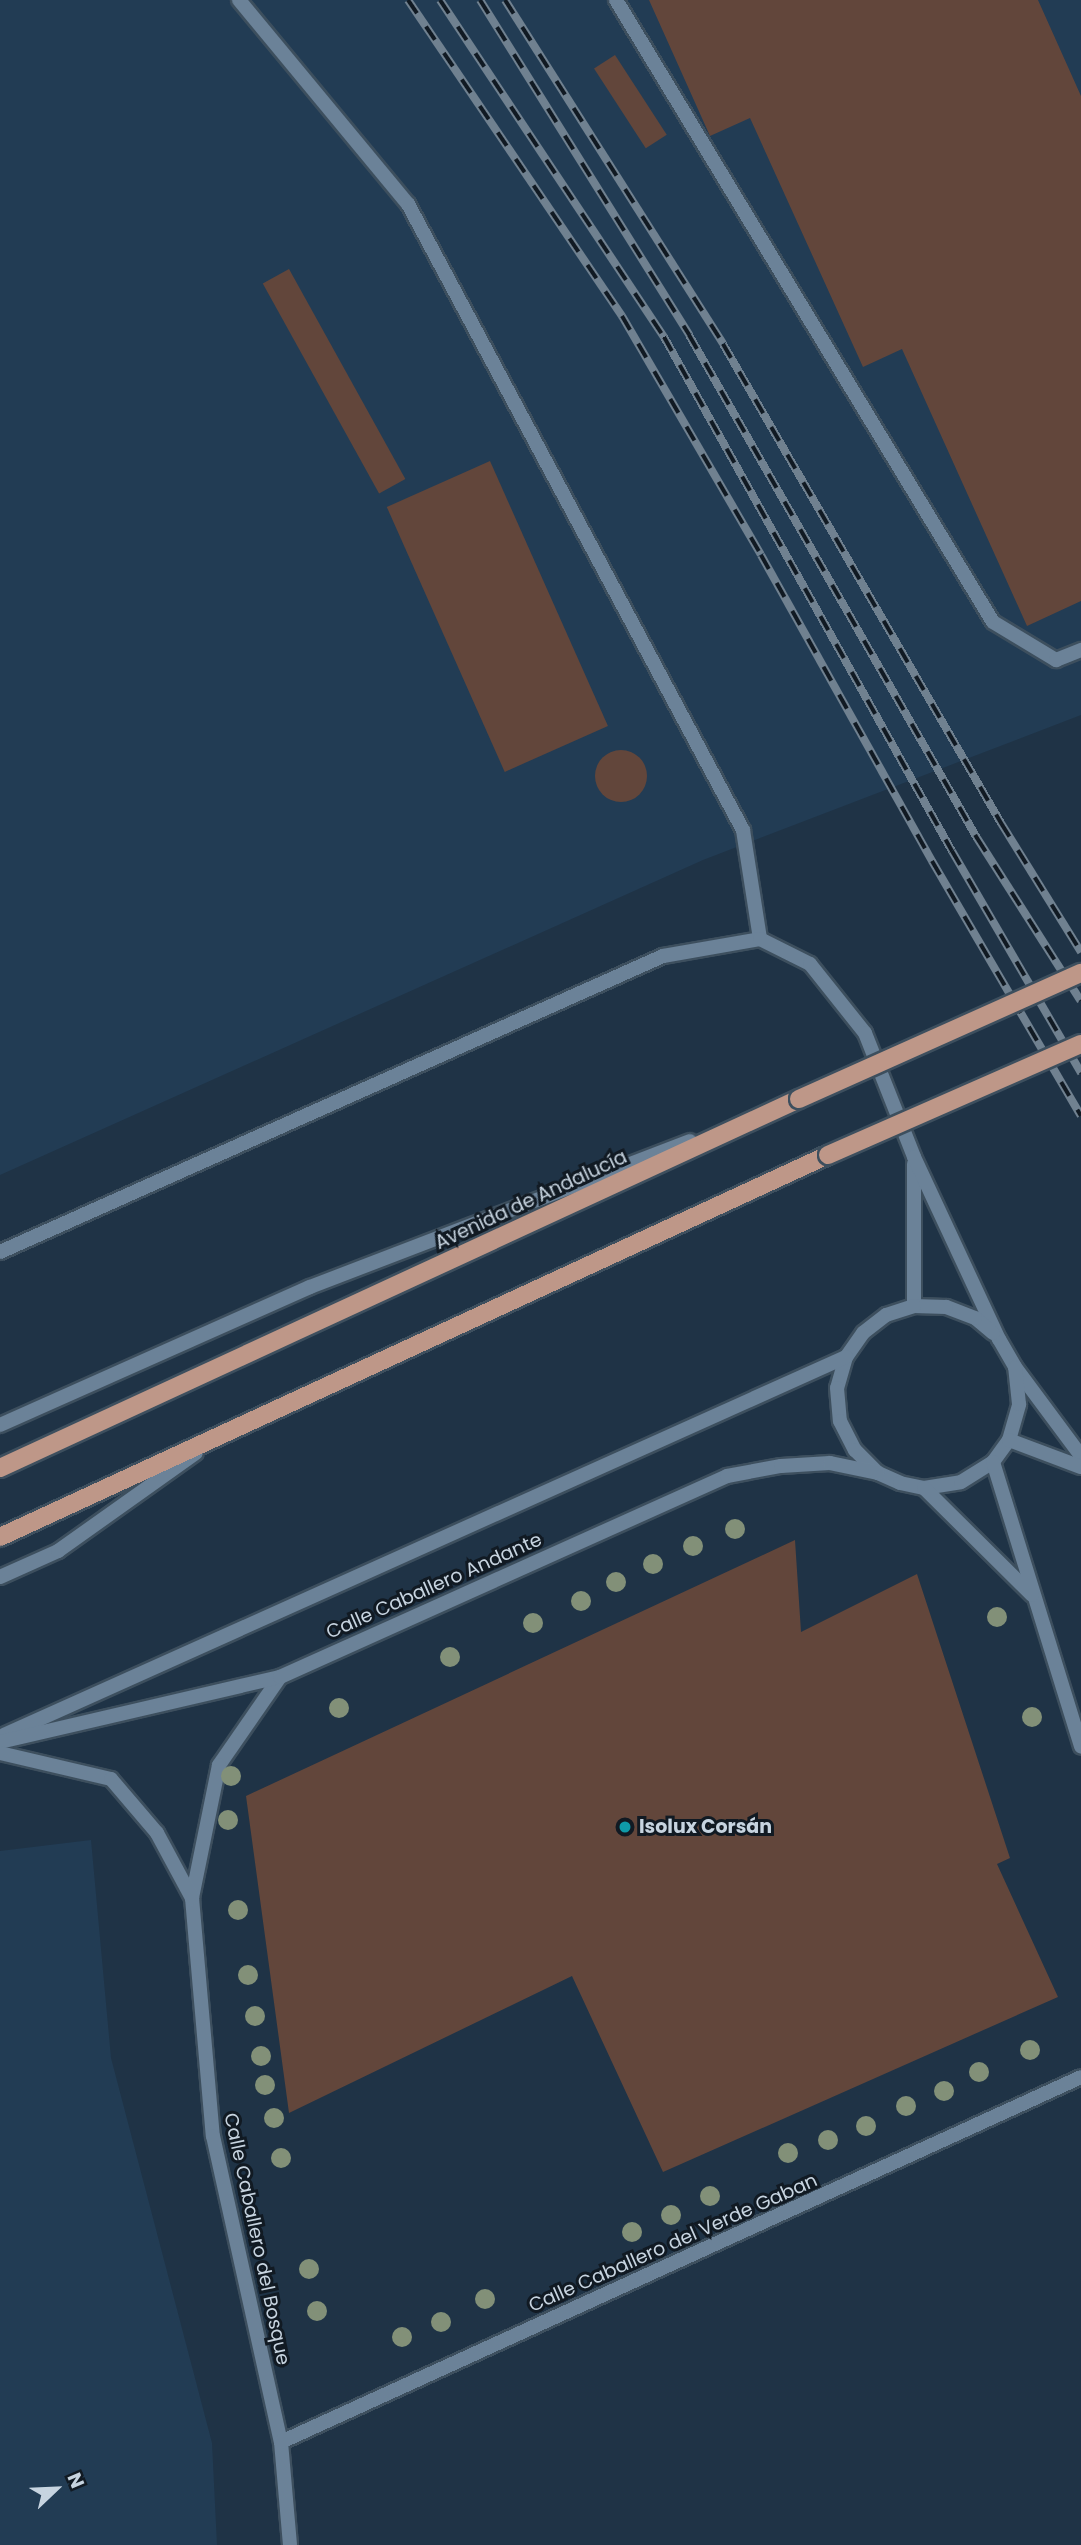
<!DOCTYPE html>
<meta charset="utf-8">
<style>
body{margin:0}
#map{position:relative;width:1081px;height:2545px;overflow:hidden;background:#1f3346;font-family:Poppins,sans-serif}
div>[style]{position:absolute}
.built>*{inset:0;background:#223c54}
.building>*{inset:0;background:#62463b;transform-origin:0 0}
.round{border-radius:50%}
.roads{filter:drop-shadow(2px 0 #3d4f5e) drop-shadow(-2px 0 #3d4f5e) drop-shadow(0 2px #3d4f5e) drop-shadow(0 -2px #3d4f5e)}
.lane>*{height:14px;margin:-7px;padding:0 7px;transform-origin:7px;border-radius:7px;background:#6b8298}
.street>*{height:14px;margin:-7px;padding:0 7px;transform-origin:7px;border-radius:7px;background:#6b8298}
.primary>*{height:18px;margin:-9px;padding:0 9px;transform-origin:9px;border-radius:9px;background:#be9788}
.rail>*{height:8px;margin-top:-4px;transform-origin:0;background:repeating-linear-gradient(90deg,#111a23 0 16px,#708190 0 32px);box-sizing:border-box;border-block:2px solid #708190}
.bridges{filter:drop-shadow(2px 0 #3d4f5e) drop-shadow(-2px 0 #3d4f5e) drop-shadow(0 2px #3d4f5e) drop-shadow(0 -2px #3d4f5e)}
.primary-bridge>*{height:18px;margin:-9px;padding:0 9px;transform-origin:9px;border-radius:9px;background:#be9788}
.trees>*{width:20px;height:20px;margin:-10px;border-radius:50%;background:#829078}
.dots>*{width:19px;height:19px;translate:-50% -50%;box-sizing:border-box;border:4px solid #111a23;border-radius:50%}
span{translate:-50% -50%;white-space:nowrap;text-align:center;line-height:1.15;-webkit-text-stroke:6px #111a23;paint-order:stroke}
.street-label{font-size:19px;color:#c7d4e0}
.poi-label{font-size:19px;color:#c7d4e0;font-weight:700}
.left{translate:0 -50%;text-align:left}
.north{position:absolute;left:21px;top:2454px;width:70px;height:70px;-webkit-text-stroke:5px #111a23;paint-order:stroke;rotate:67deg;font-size:19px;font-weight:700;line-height:28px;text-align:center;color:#c7d4e0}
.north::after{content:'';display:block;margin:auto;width:24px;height:32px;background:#c7d4e0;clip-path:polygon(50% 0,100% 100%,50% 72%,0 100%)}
</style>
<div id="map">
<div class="built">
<div style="clip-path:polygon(0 0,1081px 0,1081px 715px,703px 860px,0 1175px)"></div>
<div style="clip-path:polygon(91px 1840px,111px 2058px,212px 2443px,217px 2545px,0 2545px,0 1851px)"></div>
</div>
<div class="building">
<div style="clip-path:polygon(649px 0,1038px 0,1081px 96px,1081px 601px,1027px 626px,902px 349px,863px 367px,750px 118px,710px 136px)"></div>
<div style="left:615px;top:55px;width:95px;height:25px;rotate:57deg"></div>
<div style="left:289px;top:269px;width:240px;height:30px;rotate:61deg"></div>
<div style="left:490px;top:461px;width:290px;height:113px;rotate:66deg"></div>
<div class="round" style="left:595px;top:750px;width:52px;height:52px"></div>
<div style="clip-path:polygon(795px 1540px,801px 1632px,917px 1574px,1010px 1858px,997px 1864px,1058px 1997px,663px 2172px,572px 1976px,289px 2113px,246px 1796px)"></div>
</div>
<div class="roads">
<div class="lane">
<div style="left:239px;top:0;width:265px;rotate:50.4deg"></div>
<div style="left:408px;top:204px;width:710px;rotate:61.85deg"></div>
<div style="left:743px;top:830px;width:110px;rotate:81.1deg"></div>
<div style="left:616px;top:0;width:727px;rotate:58.78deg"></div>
<div style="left:993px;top:622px;width:74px;rotate:31.1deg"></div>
<div style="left:1056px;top:660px;width:27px;rotate:-22deg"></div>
</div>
<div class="street">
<div style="left:914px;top:1164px;width:142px;rotate:90deg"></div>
<div style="left:0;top:1252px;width:726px;rotate:-24.06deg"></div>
<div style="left:663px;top:956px;width:98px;rotate:-9.9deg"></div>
<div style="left:760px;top:939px;width:56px;rotate:26.6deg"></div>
<div style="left:810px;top:964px;width:88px;rotate:51.4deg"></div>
<div style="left:865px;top:1033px;width:133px;rotate:68.4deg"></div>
<div style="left:914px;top:1157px;width:201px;rotate:65deg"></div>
<div style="left:999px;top:1339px;width:32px;rotate:60deg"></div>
<div style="left:1015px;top:1367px;width:111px;rotate:53.4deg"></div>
<div style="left:993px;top:1333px;width:23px;rotate:-140deg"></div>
<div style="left:975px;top:1318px;width:31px;rotate:-159deg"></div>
<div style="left:946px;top:1307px;width:32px;rotate:-178deg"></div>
<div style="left:914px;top:1306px;width:29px;rotate:162deg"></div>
<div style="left:886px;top:1315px;width:29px;rotate:142deg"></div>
<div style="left:863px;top:1333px;width:29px;rotate:125deg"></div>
<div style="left:846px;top:1357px;width:32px;rotate:106deg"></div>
<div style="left:837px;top:1388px;width:33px;rotate:85deg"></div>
<div style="left:840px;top:1421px;width:33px;rotate:63deg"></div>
<div style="left:855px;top:1450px;width:33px;rotate:45deg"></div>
<div style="left:878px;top:1473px;width:24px;rotate:24deg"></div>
<div style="left:900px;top:1483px;width:25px;rotate:12deg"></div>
<div style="left:924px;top:1488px;width:37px;rotate:-9deg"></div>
<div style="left:961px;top:1482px;width:38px;rotate:-32deg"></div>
<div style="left:993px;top:1462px;width:27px;rotate:-54deg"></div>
<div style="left:1009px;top:1440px;width:37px;rotate:-74deg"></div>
<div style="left:1019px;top:1404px;width:36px;rotate:-96deg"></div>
<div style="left:0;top:1425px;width:339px;rotate:-24deg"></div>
<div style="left:310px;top:1287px;width:407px;rotate:-21deg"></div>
<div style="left:1009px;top:1440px;width:77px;rotate:20.6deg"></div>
<div style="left:993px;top:1462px;width:298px;rotate:72.8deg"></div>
<div style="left:924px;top:1488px;width:152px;rotate:44.7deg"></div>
<div style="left:0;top:1577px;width:64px;rotate:-24.1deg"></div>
<div style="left:58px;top:1551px;width:169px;rotate:-35.4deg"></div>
<div style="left:280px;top:1677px;width:107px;rotate:124.7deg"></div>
<div style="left:219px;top:1765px;width:136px;rotate:101.5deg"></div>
<div style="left:192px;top:1898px;width:239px;rotate:85deg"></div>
<div style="left:213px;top:2136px;width:313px;rotate:77.5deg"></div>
<div style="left:281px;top:2442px;width:103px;rotate:85deg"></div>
<div style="left:4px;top:1735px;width:923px;rotate:-24.18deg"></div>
<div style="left:0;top:1742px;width:287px;rotate:-13.1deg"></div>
<div style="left:280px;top:1677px;width:490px;rotate:-24.2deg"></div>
<div style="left:727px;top:1476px;width:55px;rotate:-10.5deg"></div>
<div style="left:781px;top:1466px;width:49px;rotate:-3.5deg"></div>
<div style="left:830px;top:1463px;width:49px;rotate:11.8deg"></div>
<div style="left:0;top:1753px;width:114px;rotate:13.2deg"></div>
<div style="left:111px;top:1779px;width:71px;rotate:49.6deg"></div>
<div style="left:157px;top:1833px;width:74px;rotate:61.7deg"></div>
<div style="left:281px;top:2442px;width:879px;rotate:-24.52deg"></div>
</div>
<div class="primary">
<div style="left:0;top:1468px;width:880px;rotate:-24.79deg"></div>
<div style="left:0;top:1537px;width:912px;rotate:-24.77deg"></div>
</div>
</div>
<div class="rail">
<div style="left:408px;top:0;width:382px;rotate:55.9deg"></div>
<div style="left:622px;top:316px;width:276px;rotate:59.8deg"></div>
<div style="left:761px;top:555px;width:351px;rotate:60.8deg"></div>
<div style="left:932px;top:861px;width:295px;rotate:59.7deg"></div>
<div style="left:440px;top:0;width:405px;rotate:56.4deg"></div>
<div style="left:664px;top:337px;width:589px;rotate:60.74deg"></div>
<div style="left:952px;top:851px;width:257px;rotate:59.8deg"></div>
<div style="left:480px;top:0;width:395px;rotate:58deg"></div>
<div style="left:689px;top:335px;width:580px;rotate:60.21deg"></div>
<div style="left:977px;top:838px;width:193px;rotate:57.5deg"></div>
<div style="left:505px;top:0;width:407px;rotate:57.6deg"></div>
<div style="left:723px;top:344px;width:554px;rotate:59.87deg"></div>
<div style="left:1001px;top:823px;width:152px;rotate:58.2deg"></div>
</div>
<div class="bridges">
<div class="primary-bridge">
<div style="left:799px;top:1099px;width:309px;rotate:-24.1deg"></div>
<div style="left:828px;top:1155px;width:276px;rotate:-23.7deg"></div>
</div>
</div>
<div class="trees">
<div style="left:735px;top:1529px"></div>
<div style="left:693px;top:1546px"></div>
<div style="left:653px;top:1564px"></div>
<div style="left:616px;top:1582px"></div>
<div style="left:581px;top:1601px"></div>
<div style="left:997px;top:1617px"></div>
<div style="left:533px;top:1623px"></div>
<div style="left:450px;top:1657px"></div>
<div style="left:339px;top:1708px"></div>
<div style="left:1032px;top:1717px"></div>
<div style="left:231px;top:1776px"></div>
<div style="left:228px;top:1820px"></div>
<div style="left:238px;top:1910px"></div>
<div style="left:248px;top:1975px"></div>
<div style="left:255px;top:2016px"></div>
<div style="left:1030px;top:2050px"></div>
<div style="left:261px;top:2056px"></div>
<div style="left:979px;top:2072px"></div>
<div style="left:265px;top:2085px"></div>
<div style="left:944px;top:2091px"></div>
<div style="left:906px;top:2106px"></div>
<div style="left:274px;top:2118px"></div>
<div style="left:866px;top:2126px"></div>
<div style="left:828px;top:2140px"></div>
<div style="left:788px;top:2153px"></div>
<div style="left:281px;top:2158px"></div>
<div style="left:710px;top:2196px"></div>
<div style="left:671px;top:2215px"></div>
<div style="left:632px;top:2232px"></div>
<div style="left:309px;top:2269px"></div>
<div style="left:485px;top:2299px"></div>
<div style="left:317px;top:2311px"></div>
<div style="left:441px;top:2322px"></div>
<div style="left:402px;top:2337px"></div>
</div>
<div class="dots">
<div style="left:625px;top:1827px;background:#0f9aa8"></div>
</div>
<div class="street-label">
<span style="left:531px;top:1200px;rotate:-25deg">Avenida de Andalucía</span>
<span style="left:434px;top:1586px;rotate:-24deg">Calle Caballero Andante</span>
<span style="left:257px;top:2239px;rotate:78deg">Calle Caballero del Bosque</span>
<span style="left:673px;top:2243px;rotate:-24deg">Calle Caballero del Verde Gaban</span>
</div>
<div class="poi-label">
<span class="left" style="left:639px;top:1827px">Isolux Corsán</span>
</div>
<div class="north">N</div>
</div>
